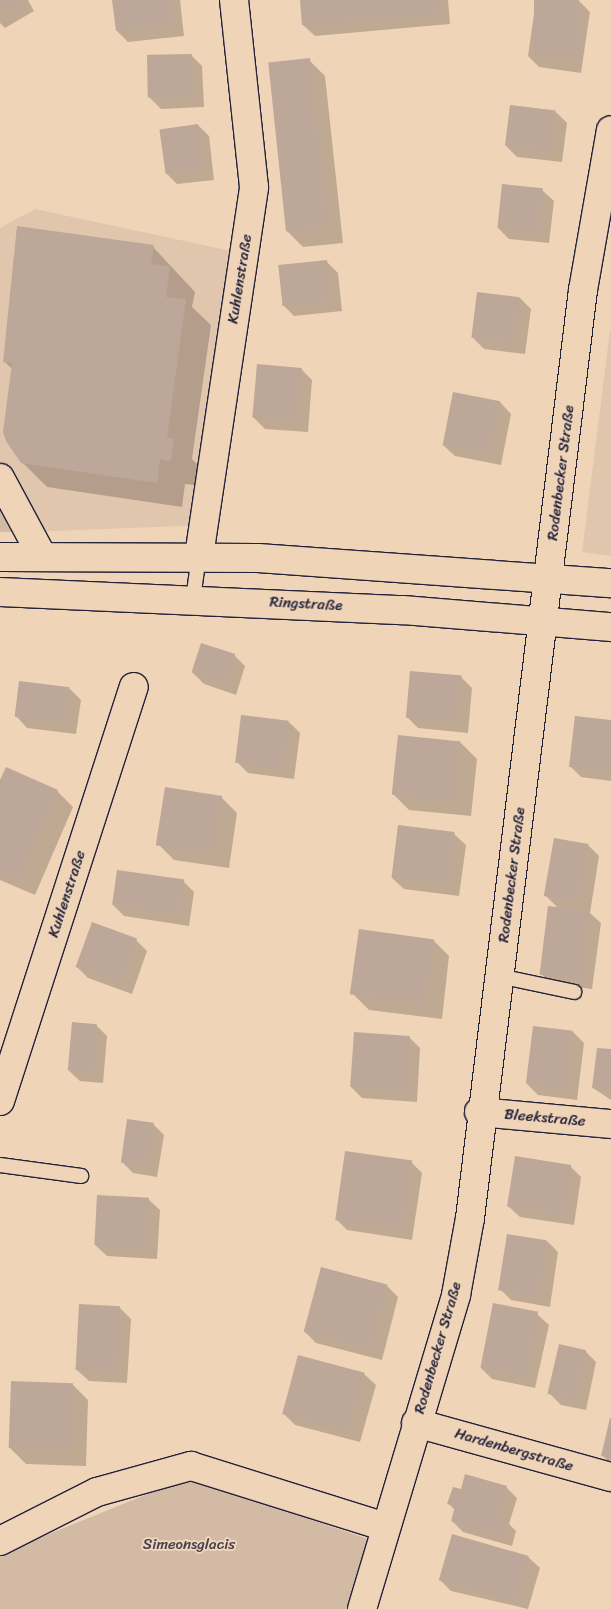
<!DOCTYPE html>
<meta charset="utf-8">
<style>
body{margin:0}
#map{position:relative;width:611px;height:1609px;overflow:hidden;background:#f0d4b7;font-family:Sriracha,sans-serif}
div>[style]{position:absolute}
.built>*{inset:0;background:#e1c6ae}
.green>*{inset:0;background:#d2baa5}
.shadow>*{inset:0;background:#0003}
.building>*{inset:0;background:#bda798;transform-origin:0 0}
.roads{filter:drop-shadow(1px 0 #22223b) drop-shadow(-1px 0 #22223b) drop-shadow(0 1px #22223b) drop-shadow(0 -1px #22223b)}
.service>*{height:14px;margin:-7px;padding:0 7px;transform-origin:7px;border-radius:7px;background:#f0d4b7}
.minor>*{height:28px;margin:-14px;padding:0 14px;transform-origin:14px;border-radius:14px;background:#f0d4b7}
.primary>*{height:28px;margin:-14px;padding:0 14px;transform-origin:14px;border-radius:14px;background:#f0d4b7}
span{translate:-50% -50%;white-space:nowrap;text-align:center;line-height:1.15;-webkit-text-stroke:4px #f0d4b7;paint-order:stroke}
.street-label{font-size:15px;color:#22223b}
.park-label{font-size:15px;color:#454050}
</style>
<div id="map">
<div class="built">
<div style="clip-path:polygon(35px 209px,250px 255px,209px 525px,26px 532px,0 490px,0 228px)"></div>
<div style="clip-path:polygon(610px 330px,611px 330px,611px 556px,582px 552px)"></div>
</div>
<div class="green">
<div style="clip-path:polygon(0 490px,26px 532px,0 532px)"></div>
<div style="clip-path:polygon(187px 1478px,371px 1540px,354px 1609px,0 1609px,0 1554px)"></div>
</div>
<div class="shadow">
<div style="clip-path:polygon(0 0,28px 0,34px 11px,5px 28px,0 23px)"></div>
<div style="clip-path:polygon(114px 0,180px 0,184px 36px,128px 42px,117px 31px)"></div>
<div style="clip-path:polygon(301px 0,448px 0,450px 24px,315px 36px,303px 25px)"></div>
<div style="clip-path:polygon(536px 0,579px 1px,590px 12px,581px 73px,539px 67px,528px 56px)"></div>
<div style="clip-path:polygon(191px 55px,202px 66px,204px 107px,161px 109px,150px 98px)"></div>
<div style="clip-path:polygon(309px 60px,325px 76px,343px 243px,303px 247px,287px 231px)"></div>
<div style="clip-path:polygon(556px 112px,567px 123px,562px 162px,517px 157px,506px 146px)"></div>
<div style="clip-path:polygon(198px 125px,209px 136px,214px 180px,177px 184px,166px 173px)"></div>
<div style="clip-path:polygon(542px 190px,554px 201px,549px 243px,509px 239px,498px 228px)"></div>
<div style="clip-path:polygon(18px 228px,153px 247px,195px 292px,192px 307px,211px 325px,192px 459px,198px 465px,196px 485px,185px 484px,182px 507px,47px 487px,22px 462px,13px 370px,5px 362px)"></div>
<div style="clip-path:polygon(327px 262px,338px 273px,342px 311px,294px 316px,283px 305px)"></div>
<div style="clip-path:polygon(520px 298px,531px 309px,525px 354px,484px 349px,473px 338px)"></div>
<div style="clip-path:polygon(301px 369px,312px 380px,308px 432px,265px 429px,254px 418px)"></div>
<div style="clip-path:polygon(454px 394px,500px 402px,511px 414px,501px 465px,455px 456px,443px 445px)"></div>
<div style="clip-path:polygon(234px 655px,245px 666px,236px 695px,204px 684px,193px 673px)"></div>
<div style="clip-path:polygon(461px 677px,472px 688px,468px 733px,418px 728px,407px 717px)"></div>
<div style="clip-path:polygon(70px 689px,81px 700px,76px 734px,27px 728px,16px 716px)"></div>
<div style="clip-path:polygon(289px 722px,300px 733px,294px 779px,248px 773px,237px 762px)"></div>
<div style="clip-path:polygon(611px 722px,611px 781px,581px 777px,570px 766px)"></div>
<div style="clip-path:polygon(461px 743px,477px 759px,471px 816px,409px 810px,393px 794px)"></div>
<div style="clip-path:polygon(0 783px,57px 791px,73px 807px,35px 895px,0 880px)"></div>
<div style="clip-path:polygon(221px 797px,237px 813px,229px 868px,174px 860px,158px 844px)"></div>
<div style="clip-path:polygon(454px 834px,466px 845px,459px 896px,404px 889px,392px 878px)"></div>
<div style="clip-path:polygon(555px 840px,588px 845px,599px 856px,590px 913px,601px 923px,592px 989px,552px 984px,540px 973px,558px 908px,546px 896px)"></div>
<div style="clip-path:polygon(183px 881px,194px 892px,189px 926px,124px 916px,113px 905px)"></div>
<div style="clip-path:polygon(136px 940px,147px 951px,132px 994px,88px 978px,77px 967px)"></div>
<div style="clip-path:polygon(433px 940px,449px 956px,442px 1019px,369px 1010px,353px 994px)"></div>
<div style="clip-path:polygon(96px 1025px,107px 1036px,103px 1083px,80px 1081px,68px 1070px)"></div>
<div style="clip-path:polygon(534px 1027px,573px 1032px,584px 1043px,577px 1100px,538px 1095px,527px 1084px)"></div>
<div style="clip-path:polygon(409px 1037px,420px 1048px,417px 1102px,362px 1098px,351px 1087px)"></div>
<div style="clip-path:polygon(611px 1051px,611px 1100px,593px 1088px)"></div>
<div style="clip-path:polygon(153px 1124px,164px 1135px,157px 1177px,133px 1173px,122px 1162px)"></div>
<div style="clip-path:polygon(411px 1162px,422px 1173px,412px 1240px,347px 1230px,336px 1219px)"></div>
<div style="clip-path:polygon(570px 1166px,581px 1177px,574px 1225px,520px 1217px,508px 1206px)"></div>
<div style="clip-path:polygon(148px 1199px,160px 1210px,157px 1259px,107px 1256px,95px 1245px)"></div>
<div style="clip-path:polygon(547px 1241px,558px 1252px,550px 1307px,511px 1300px,500px 1289px)"></div>
<div style="clip-path:polygon(387px 1286px,398px 1297px,382px 1360px,316px 1343px,305px 1332px)"></div>
<div style="clip-path:polygon(120px 1308px,131px 1319px,127px 1383px,89px 1381px,77px 1370px)"></div>
<div style="clip-path:polygon(537px 1314px,549px 1325px,535px 1388px,492px 1379px,481px 1368px)"></div>
<div style="clip-path:polygon(585px 1351px,596px 1362px,586px 1410px,561px 1405px,550px 1394px)"></div>
<div style="clip-path:polygon(364px 1374px,376px 1385px,360px 1442px,295px 1425px,284px 1414px)"></div>
<div style="clip-path:polygon(72px 1384px,88px 1400px,86px 1466px,26px 1464px,10px 1448px)"></div>
<div style="clip-path:polygon(611px 1420px,611px 1464px,602px 1455px)"></div>
<div style="clip-path:polygon(506px 1487px,517px 1498px,509px 1524px,516px 1531px,512px 1546px,463px 1532px,452px 1521px,455px 1510px,449px 1504px,462px 1491px)"></div>
<div style="clip-path:polygon(528px 1557px,540px 1568px,528px 1609px,451px 1591px,440px 1580px)"></div>
</div>
<div class="building">
<div style="clip-path:polygon(0 0,24px 0,0 13px)"></div>
<div style="clip-path:polygon(112px 0,171px 0,174px 25px,116px 31px)"></div>
<div style="clip-path:polygon(300px 0,438px 0,439px 13px,302px 25px)"></div>
<div style="left:534px;top:0;width:45px;height:57px"></div>
<div style="left:192px;top:54px;width:43px;height:45px;rotate:89deg"></div>
<div style="left:310px;top:58px;width:170px;height:42px;rotate:84deg"></div>
<div style="left:510px;top:105px;width:46px;height:41px;rotate:7deg"></div>
<div style="left:198px;top:124px;width:45px;height:39px;rotate:82deg"></div>
<div style="left:502px;top:184px;width:41px;height:44px;rotate:6deg"></div>
<div style="clip-path:polygon(17px 226px,154px 245px,151px 264px,170px 266px,166px 297px,186px 299px,167px 438px,174px 439px,171px 461px,160px 459px,157px 483px,21px 463px,6px 441px,3px 432px,12px 363px,3px 362px)"></div>
<div style="left:327px;top:260px;width:41px;height:49px;rotate:84deg"></div>
<div style="left:477px;top:292px;width:43px;height:46px;rotate:7deg"></div>
<div style="left:257px;top:364px;width:45px;height:54px;rotate:5deg"></div>
<div style="left:453px;top:392px;width:48px;height:54px;rotate:11deg"></div>
<div style="left:201px;top:643px;width:36px;height:31px;rotate:18deg"></div>
<div style="left:410px;top:671px;width:52px;height:47px;rotate:5deg"></div>
<div style="left:19px;top:681px;width:51px;height:36px;rotate:7deg"></div>
<div style="left:241px;top:715px;width:48px;height:48px;rotate:7deg"></div>
<div style="clip-path:polygon(575px 716px,611px 720px,611px 772px,569px 767px)"></div>
<div style="left:398px;top:735px;width:63px;height:60px;rotate:6deg"></div>
<div style="clip-path:polygon(6px 767px,58px 790px,18px 880px,0 872px,0 780px)"></div>
<div style="left:165px;top:787px;width:58px;height:59px;rotate:9deg"></div>
<div style="left:398px;top:825px;width:57px;height:53px;rotate:7deg"></div>
<div style="left:554px;top:838px;width:35px;height:59px;rotate:10deg"></div>
<div style="left:117px;top:870px;width:68px;height:35px;rotate:8deg"></div>
<div style="left:548px;top:906px;width:42px;height:69px;rotate:7deg"></div>
<div style="left:92px;top:922px;width:48px;height:48px;rotate:20deg"></div>
<div style="left:359px;top:929px;width:76px;height:66px;rotate:8deg"></div>
<div style="left:72px;top:1022px;width:25px;height:48px;rotate:5deg"></div>
<div style="left:533px;top:1026px;width:40px;height:58px;rotate:7deg"></div>
<div style="left:354px;top:1032px;width:56px;height:55px;rotate:4deg"></div>
<div style="clip-path:polygon(597px 1048px,611px 1049px,611px 1091px,592px 1088px)"></div>
<div style="left:127px;top:1119px;width:27px;height:44px;rotate:8deg"></div>
<div style="left:345px;top:1151px;width:68px;height:70px;rotate:8deg"></div>
<div style="left:515px;top:1156px;width:57px;height:51px;rotate:9deg"></div>
<div style="left:97px;top:1195px;width:52px;height:50px;rotate:3deg"></div>
<div style="left:507px;top:1234px;width:40px;height:57px;rotate:9deg"></div>
<div style="left:321px;top:1267px;width:69px;height:67px;rotate:15deg"></div>
<div style="left:493px;top:1303px;width:46px;height:66px;rotate:11deg"></div>
<div style="left:79px;top:1304px;width:41px;height:66px;rotate:3deg"></div>
<div style="left:559px;top:1344px;width:28px;height:51px;rotate:13deg"></div>
<div style="left:298px;top:1355px;width:69px;height:61px;rotate:15deg"></div>
<div style="left:11px;top:1381px;width:62px;height:67px;rotate:2deg"></div>
<div style="clip-path:polygon(610px 1418px,611px 1418px,611px 1458px,601px 1456px)"></div>
<div style="clip-path:polygon(465px 1474px,507px 1486px,497px 1517px,506px 1519px,501px 1536px,451px 1521px,455px 1506px,447px 1504px,453px 1487px,461px 1489px)"></div>
<div style="left:452px;top:1534px;width:80px;height:48px;rotate:16deg"></div>
</div>
<div class="roads">
<div class="service">
<div style="left:193px;top:599px;width:43px;rotate:-82.1deg"></div>
<div style="left:499px;top:976px;width:77px;rotate:12deg"></div>
<div style="left:0;top:1165px;width:82px;rotate:7.7deg"></div>
</div>
<div class="minor">
<div style="left:0;top:478px;width:89px;rotate:61.7deg"></div>
<div style="left:199px;top:556px;width:373px;rotate:-81.5deg"></div>
<div style="left:254px;top:187px;width:188px;rotate:-96.1deg"></div>
<div style="left:0;top:1101px;width:435px;rotate:-72.1deg"></div>
<div style="left:479px;top:1112px;width:133px;rotate:5.2deg"></div>
<div style="left:416px;top:1423px;width:202px;rotate:15.5deg"></div>
<div style="left:0;top:1541px;width:109px;rotate:-26.8deg"></div>
<div style="left:97px;top:1492px;width:98px;rotate:-15.5deg"></div>
<div style="left:191px;top:1466px;width:204px;rotate:17.4deg"></div>
<div style="left:362px;top:1609px;width:328px;rotate:-73.3deg"></div>
<div style="left:456px;top:1295px;width:78px;rotate:-79.7deg"></div>
<div style="left:470px;top:1218px;width:935px;rotate:-83.06deg"></div>
<div style="left:583px;top:290px;width:162px;rotate:-80.1deg"></div>
</div>
<div class="primary">
<div style="left:0;top:557px;width:258px;rotate:0.2deg"></div>
<div style="left:258px;top:558px;width:354px;rotate:4.1deg"></div>
<div style="left:0;top:592px;width:403px;rotate:2.6deg"></div>
<div style="left:403px;top:610px;width:209px;rotate:4.7deg"></div>
</div>
</div>
<div class="street-label">
<span style="left:240px;top:279px;rotate:-81deg">Kuhlenstraße</span>
<span style="left:561px;top:473px;rotate:-83deg">Rodenbecker Straße</span>
<span style="left:306px;top:604px;rotate:3deg">Ringstraße</span>
<span style="left:512px;top:875px;rotate:-83deg">Rodenbecker Straße</span>
<span style="left:67px;top:894px;rotate:-72deg">Kuhlenstraße</span>
<span style="left:545px;top:1118px;rotate:5deg">Bleekstraße</span>
<span style="left:438px;top:1348px;rotate:-74deg">Rodenbecker Straße</span>
<span style="left:514px;top:1450px;rotate:16deg">Hardenbergstraße</span>
</div>
<div class="park-label">
<span style="left:189px;top:1545px">Simeonsglacis</span>
</div>
</div>
